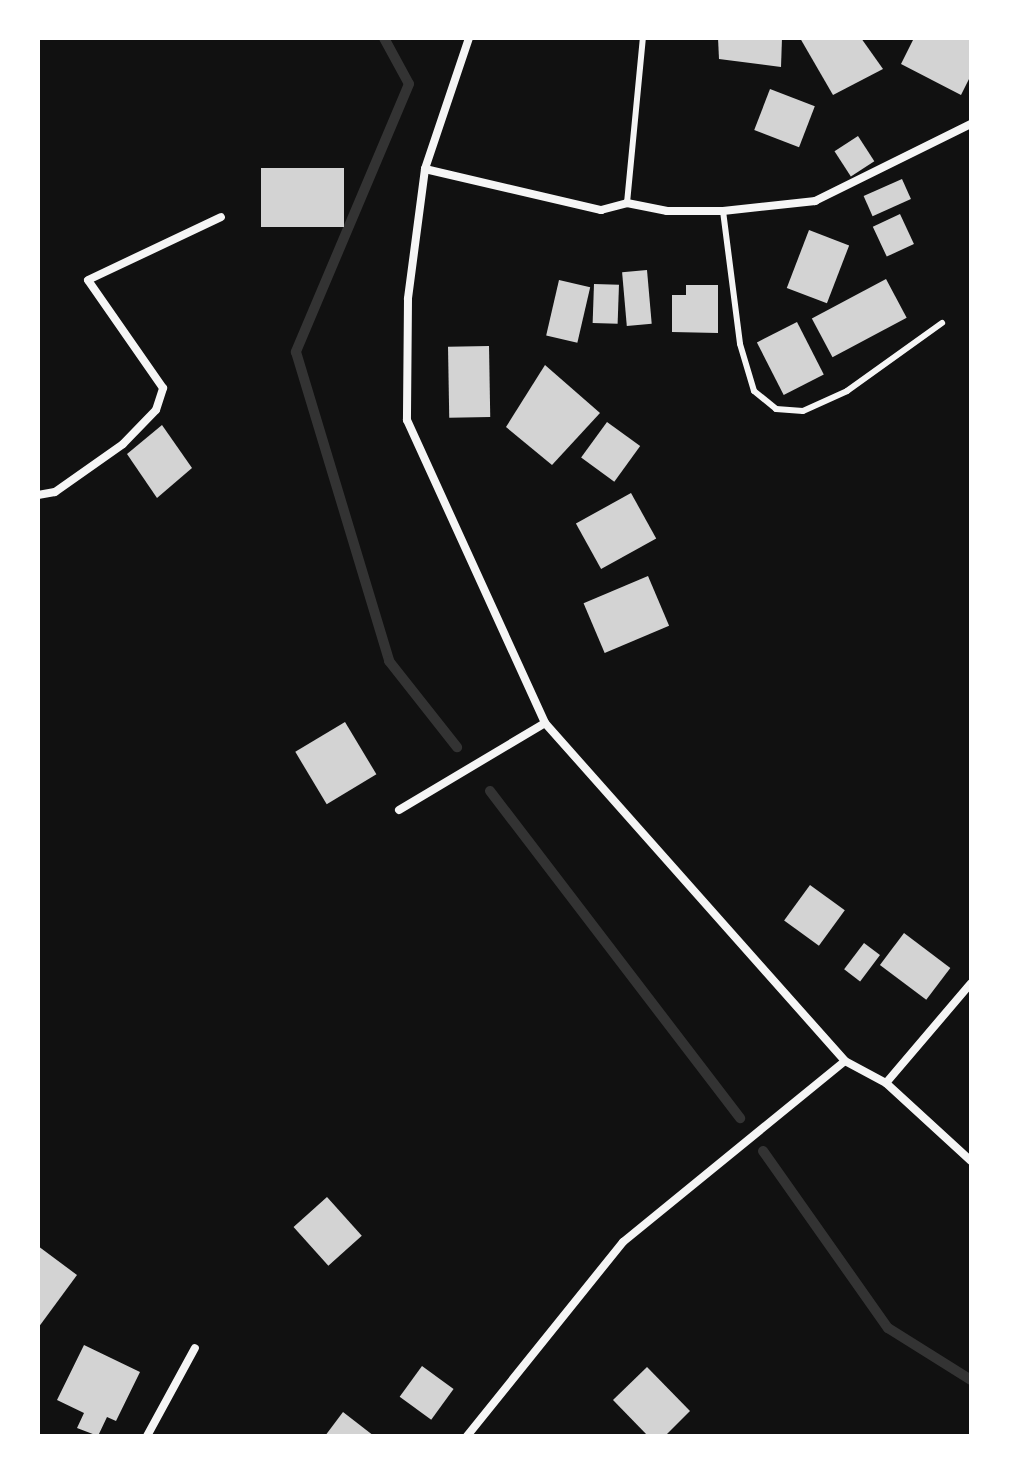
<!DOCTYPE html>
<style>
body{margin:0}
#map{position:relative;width:1009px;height:1474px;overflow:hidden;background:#111;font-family:Helvetica,sans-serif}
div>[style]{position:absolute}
.stream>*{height:10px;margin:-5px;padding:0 5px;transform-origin:5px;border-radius:5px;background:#333}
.building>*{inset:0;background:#d3d3d3;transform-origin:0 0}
.service>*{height:6px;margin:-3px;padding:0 3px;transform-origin:3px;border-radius:3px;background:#f5f5f5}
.minor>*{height:8px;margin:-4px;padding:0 4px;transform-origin:4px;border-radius:4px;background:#f5f5f5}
span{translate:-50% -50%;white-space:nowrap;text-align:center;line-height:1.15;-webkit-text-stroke:6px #fff;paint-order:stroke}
.frame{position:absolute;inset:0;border:40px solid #fff;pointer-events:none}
</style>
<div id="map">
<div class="stream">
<div style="left:384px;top:38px;width:52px;rotate:61.5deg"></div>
<div style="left:409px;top:84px;width:291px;rotate:112.9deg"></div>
<div style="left:296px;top:352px;width:323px;rotate:73.2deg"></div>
<div style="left:389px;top:661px;width:110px;rotate:51.7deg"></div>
<div style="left:490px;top:791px;width:412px;rotate:52.6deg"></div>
<div style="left:763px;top:1151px;width:217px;rotate:54.8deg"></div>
<div style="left:888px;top:1328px;width:98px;rotate:32.1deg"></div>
</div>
<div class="building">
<div style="clip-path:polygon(718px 38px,782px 38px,781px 67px,719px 59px)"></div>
<div style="clip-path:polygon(800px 38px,861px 38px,883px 69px,833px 95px)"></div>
<div style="clip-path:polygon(914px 38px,971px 38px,971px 75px,961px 95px,901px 64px)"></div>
<div style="left:770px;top:89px;width:48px;height:44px;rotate:21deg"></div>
<div style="left:858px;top:136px;width:30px;height:28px;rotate:57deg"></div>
<div style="left:261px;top:168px;width:83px;height:59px"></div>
<div style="left:902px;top:179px;width:22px;height:42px;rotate:66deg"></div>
<div style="left:900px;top:214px;width:33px;height:30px;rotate:65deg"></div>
<div style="left:809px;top:230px;width:43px;height:62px;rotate:21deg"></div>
<div style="left:647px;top:270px;width:54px;height:25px;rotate:85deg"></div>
<div style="left:886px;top:279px;width:44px;height:84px;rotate:62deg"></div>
<div style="left:559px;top:280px;width:32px;height:57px;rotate:13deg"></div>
<div style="left:594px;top:284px;width:25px;height:39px;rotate:2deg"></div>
<div style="clip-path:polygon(686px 285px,718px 285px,718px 333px,672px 332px,672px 295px,686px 295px)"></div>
<div style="left:797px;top:322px;width:59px;height:45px;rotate:63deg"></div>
<div style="left:489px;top:346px;width:71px;height:41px;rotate:89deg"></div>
<div style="clip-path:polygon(545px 365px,600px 413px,552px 465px,506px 427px)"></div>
<div style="left:607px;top:422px;width:41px;height:44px;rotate:36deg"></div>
<div style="clip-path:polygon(162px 425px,192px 468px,157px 498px,127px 454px)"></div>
<div style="left:631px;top:493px;width:52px;height:63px;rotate:61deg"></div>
<div style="left:648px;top:576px;width:54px;height:70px;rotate:67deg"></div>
<div style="left:345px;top:722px;width:61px;height:58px;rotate:59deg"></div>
<div style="left:810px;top:885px;width:43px;height:44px;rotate:36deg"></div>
<div style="left:904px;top:933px;width:58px;height:40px;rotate:37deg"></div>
<div style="left:864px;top:943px;width:20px;height:33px;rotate:37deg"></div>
<div style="left:327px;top:1197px;width:52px;height:45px;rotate:48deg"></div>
<div style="clip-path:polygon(38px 1246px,77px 1275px,38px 1328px)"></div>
<div style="clip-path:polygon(84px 1345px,140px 1372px,116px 1421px,107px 1417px,98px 1436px,77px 1428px,84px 1413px,57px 1400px)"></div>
<div style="left:422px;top:1366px;width:39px;height:38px;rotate:36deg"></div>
<div style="clip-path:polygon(647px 1367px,690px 1411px,665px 1436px,648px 1436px,613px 1400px)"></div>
<div style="clip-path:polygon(343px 1412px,374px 1436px,325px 1436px)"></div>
</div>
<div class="service">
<div style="left:627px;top:203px;width:166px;rotate:-84.5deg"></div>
<div style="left:723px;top:211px;width:134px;rotate:82.7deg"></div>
<div style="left:740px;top:344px;width:49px;rotate:73.4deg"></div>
<div style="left:754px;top:391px;width:28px;rotate:39deg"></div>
<div style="left:776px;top:409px;width:27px;rotate:4deg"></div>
<div style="left:803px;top:411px;width:48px;rotate:-24.4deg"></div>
<div style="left:847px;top:391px;width:117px;rotate:-35.6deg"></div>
</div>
<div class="minor">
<div style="left:469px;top:38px;width:138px;rotate:108.6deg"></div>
<div style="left:425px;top:169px;width:131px;rotate:97.5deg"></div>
<div style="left:408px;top:299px;width:121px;rotate:90.5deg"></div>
<div style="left:407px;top:420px;width:333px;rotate:65.5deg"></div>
<div style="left:545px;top:723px;width:452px;rotate:48.4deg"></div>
<div style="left:845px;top:1061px;width:47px;rotate:28.2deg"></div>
<div style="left:886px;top:1083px;width:115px;rotate:42.5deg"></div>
<div style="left:425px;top:169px;width:181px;rotate:13.1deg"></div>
<div style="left:601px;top:210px;width:27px;rotate:-15deg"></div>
<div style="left:627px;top:203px;width:41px;rotate:11.3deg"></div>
<div style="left:667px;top:211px;width:56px"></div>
<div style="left:723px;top:211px;width:93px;rotate:-6.2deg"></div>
<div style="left:815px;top:201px;width:174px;rotate:-26.3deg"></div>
<div style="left:38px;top:495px;width:17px;rotate:-10deg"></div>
<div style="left:55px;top:492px;width:83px;rotate:-35.2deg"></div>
<div style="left:123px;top:444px;width:47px;rotate:-45.9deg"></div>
<div style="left:156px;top:410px;width:23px;rotate:-72deg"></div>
<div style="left:163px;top:388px;width:131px;rotate:-124.8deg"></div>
<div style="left:88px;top:280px;width:147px;rotate:-25.3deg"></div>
<div style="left:399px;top:810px;width:170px;rotate:-30.8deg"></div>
<div style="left:886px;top:1083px;width:131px;rotate:-49.6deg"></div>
<div style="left:147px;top:1436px;width:100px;rotate:-61.4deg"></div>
<div style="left:467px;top:1436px;width:249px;rotate:-51.2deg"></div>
<div style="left:623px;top:1242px;width:286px;rotate:-39.2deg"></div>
</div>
<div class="frame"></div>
</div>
